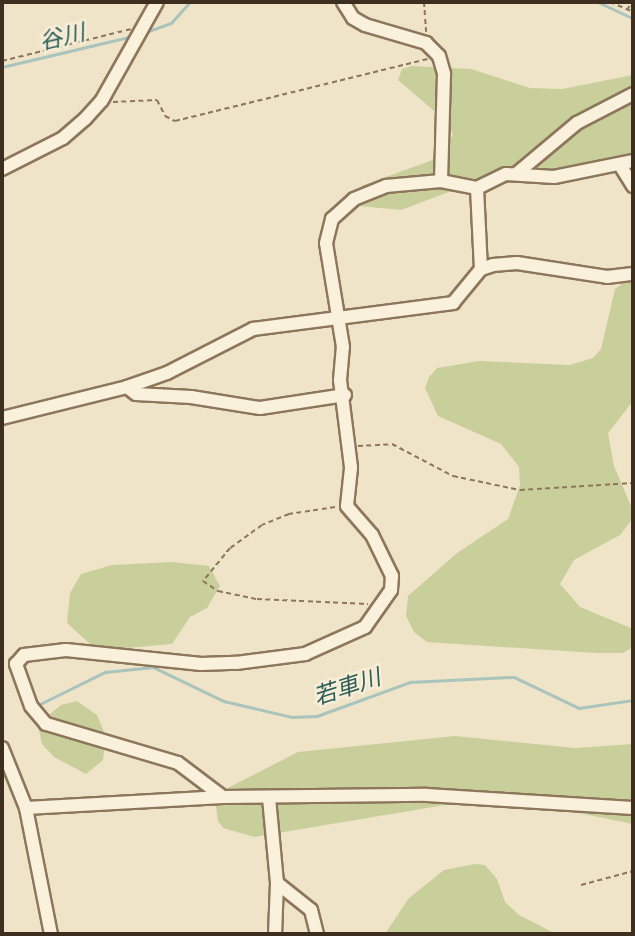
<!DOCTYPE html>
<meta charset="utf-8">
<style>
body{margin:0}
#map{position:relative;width:635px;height:936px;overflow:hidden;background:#f0e4c8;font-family:Lora,"Noto Sans JP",serif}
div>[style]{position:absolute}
.green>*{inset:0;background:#c9cf9b}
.stream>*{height:2.5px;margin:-1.25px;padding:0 1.25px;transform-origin:1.25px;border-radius:1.25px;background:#a9c4bc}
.path>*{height:2px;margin-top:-1px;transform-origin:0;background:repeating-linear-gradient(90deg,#8d765c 0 5px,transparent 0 8.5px)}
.roads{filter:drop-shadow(2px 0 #8d765c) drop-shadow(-2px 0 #8d765c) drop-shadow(0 2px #8d765c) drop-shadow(0 -2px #8d765c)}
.minor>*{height:12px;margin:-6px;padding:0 6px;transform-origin:6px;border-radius:6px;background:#faf1dc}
span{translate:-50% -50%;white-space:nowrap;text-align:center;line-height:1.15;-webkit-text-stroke:5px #f7eed8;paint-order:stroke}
.water-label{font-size:23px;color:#2f5d5a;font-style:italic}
.frame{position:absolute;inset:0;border:4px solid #3d2e20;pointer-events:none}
</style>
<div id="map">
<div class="green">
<div style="clip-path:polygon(411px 66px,471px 69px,530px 88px,562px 89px,633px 75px,633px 158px,524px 182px,465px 186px,401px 210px,360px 206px,361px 186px,430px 161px,446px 150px,453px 134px,448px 123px,398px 80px,402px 69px)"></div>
<div style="clip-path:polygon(633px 276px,633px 401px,608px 433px,614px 466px,631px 506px,631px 521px,620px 535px,574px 560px,560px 584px,580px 607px,633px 629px,633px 647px,623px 653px,596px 653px,427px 642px,414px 632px,406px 616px,408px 596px,457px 553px,508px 519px,520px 485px,519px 467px,501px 444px,438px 416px,425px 388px,429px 377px,437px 368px,479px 361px,570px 365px,593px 358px,601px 349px,615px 289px)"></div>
<div style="clip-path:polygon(172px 562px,209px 566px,220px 586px,207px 608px,190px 617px,172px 644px,115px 649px,90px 644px,67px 623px,70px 593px,81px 574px,112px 565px)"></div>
<div style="clip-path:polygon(77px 701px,97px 715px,106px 737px,103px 760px,86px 774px,54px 757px,42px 744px,39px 730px,44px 719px,61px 705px)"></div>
<div style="clip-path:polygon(455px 736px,575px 748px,633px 744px,633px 824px,525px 802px,469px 801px,254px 837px,223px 828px,218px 821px,216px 806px,226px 789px,298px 752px)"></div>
<div style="clip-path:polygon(475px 864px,485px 865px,497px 879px,505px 902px,519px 915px,556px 934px,385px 934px,409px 898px,444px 870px)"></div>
</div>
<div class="stream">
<div style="left:374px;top:2px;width:21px"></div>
<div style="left:598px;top:2px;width:38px;rotate:25deg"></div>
<div style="left:146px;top:32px;width:27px;rotate:-20deg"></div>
<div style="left:171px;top:23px;width:28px;rotate:-48deg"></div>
<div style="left:2px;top:67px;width:130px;rotate:-13.3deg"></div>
<div style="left:38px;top:705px;width:75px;rotate:-26.2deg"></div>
<div style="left:105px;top:672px;width:48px;rotate:-5.9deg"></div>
<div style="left:153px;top:667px;width:79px;rotate:25.6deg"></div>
<div style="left:224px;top:701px;width:70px;rotate:13.2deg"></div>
<div style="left:292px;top:717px;width:25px;rotate:-2deg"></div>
<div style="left:317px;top:716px;width:99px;rotate:-20.1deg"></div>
<div style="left:410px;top:682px;width:104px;rotate:-2.8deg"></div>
<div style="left:514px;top:677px;width:72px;rotate:25.5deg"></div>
<div style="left:579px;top:708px;width:55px;rotate:-8.4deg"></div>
</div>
<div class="path">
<div style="left:424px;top:2px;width:30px;rotate:86deg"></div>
<div style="left:610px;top:2px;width:25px;rotate:23deg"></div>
<div style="left:627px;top:10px;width:9px;rotate:-58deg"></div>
<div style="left:2px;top:61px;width:133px;rotate:-13.9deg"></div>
<div style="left:113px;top:102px;width:44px;rotate:-2.6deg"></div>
<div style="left:157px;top:100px;width:18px;rotate:63deg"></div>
<div style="left:165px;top:116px;width:11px;rotate:27deg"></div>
<div style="left:175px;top:121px;width:260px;rotate:-13.8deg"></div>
<div style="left:358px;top:446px;width:34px;rotate:-3deg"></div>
<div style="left:392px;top:444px;width:69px;rotate:27.7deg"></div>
<div style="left:453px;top:476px;width:68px;rotate:11.8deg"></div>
<div style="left:520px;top:490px;width:113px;rotate:-3.5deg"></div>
<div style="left:335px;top:507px;width:47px;rotate:171.3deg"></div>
<div style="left:289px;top:514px;width:29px;rotate:158deg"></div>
<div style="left:262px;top:525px;width:39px;rotate:144deg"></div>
<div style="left:230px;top:548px;width:43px;rotate:129.3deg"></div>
<div style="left:203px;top:581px;width:18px;rotate:34deg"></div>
<div style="left:218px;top:591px;width:40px;rotate:12deg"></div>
<div style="left:257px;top:599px;width:111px;rotate:2.6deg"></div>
<div style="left:581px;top:885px;width:54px;rotate:-15.1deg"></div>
</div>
<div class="roads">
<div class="minor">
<div style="left:343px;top:2px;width:19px;rotate:58deg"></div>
<div style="left:353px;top:18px;width:14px;rotate:30deg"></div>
<div style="left:365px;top:25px;width:64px;rotate:16.4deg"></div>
<div style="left:426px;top:43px;width:18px;rotate:45deg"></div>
<div style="left:439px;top:56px;width:19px;rotate:74deg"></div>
<div style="left:444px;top:74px;width:107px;rotate:91.6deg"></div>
<div style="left:620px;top:165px;width:25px;rotate:58deg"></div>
<div style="left:2px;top:169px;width:68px;rotate:-26.9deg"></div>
<div style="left:63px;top:138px;width:29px;rotate:-41deg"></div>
<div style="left:85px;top:119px;width:25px;rotate:-48deg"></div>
<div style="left:102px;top:100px;width:112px;rotate:-60.7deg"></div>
<div style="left:516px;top:174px;width:80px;rotate:-39.9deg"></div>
<div style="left:577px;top:123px;width:63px;rotate:-27.4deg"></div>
<div style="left:477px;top:188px;width:81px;rotate:87.2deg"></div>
<div style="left:127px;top:387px;width:11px;rotate:38deg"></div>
<div style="left:136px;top:394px;width:55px;rotate:3.1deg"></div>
<div style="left:191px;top:397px;width:70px;rotate:9.1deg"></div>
<div style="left:260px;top:408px;width:86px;rotate:-8.7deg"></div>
<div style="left:2px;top:418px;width:129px;rotate:-13.9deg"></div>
<div style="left:127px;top:387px;width:42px;rotate:-19.3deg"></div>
<div style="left:167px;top:373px;width:97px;rotate:-27.1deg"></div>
<div style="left:253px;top:329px;width:202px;rotate:-7.4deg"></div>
<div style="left:453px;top:303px;width:44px;rotate:-50.5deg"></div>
<div style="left:481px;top:269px;width:13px;rotate:-18deg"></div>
<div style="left:493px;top:265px;width:24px;rotate:-5deg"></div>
<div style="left:517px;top:263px;width:91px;rotate:8.8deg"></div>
<div style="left:607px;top:277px;width:26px;rotate:-7deg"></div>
<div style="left:2px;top:748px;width:65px;rotate:68.2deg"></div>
<div style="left:26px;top:808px;width:128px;rotate:78.8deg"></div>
<div style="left:223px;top:797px;width:56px;rotate:-142.9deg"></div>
<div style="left:178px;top:763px;width:138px;rotate:-163.5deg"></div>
<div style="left:46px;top:724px;width:23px;rotate:-130deg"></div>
<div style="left:31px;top:706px;width:45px;rotate:-109.7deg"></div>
<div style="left:16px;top:664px;width:12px;rotate:-48deg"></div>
<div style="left:24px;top:655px;width:42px;rotate:-6.8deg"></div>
<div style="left:66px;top:650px;width:136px;rotate:5.9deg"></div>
<div style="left:201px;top:664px;width:35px;rotate:-2deg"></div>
<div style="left:236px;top:663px;width:70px;rotate:-7.4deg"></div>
<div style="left:305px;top:654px;width:66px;rotate:-24.2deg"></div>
<div style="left:365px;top:627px;width:45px;rotate:-54.9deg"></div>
<div style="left:391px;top:590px;width:14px;rotate:-86deg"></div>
<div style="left:392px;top:576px;width:46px;rotate:-116deg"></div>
<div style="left:372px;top:535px;width:38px;rotate:-131deg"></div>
<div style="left:347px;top:506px;width:39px;rotate:-84deg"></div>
<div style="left:351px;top:467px;width:88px;rotate:-97.2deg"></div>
<div style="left:340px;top:380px;width:33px;rotate:-85deg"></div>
<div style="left:343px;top:347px;width:105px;rotate:-99.3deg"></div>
<div style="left:326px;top:243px;width:25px;rotate:-76deg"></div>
<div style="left:332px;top:219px;width:30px;rotate:-42deg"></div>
<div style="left:354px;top:199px;width:35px;rotate:-22deg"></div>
<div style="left:386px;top:186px;width:55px;rotate:-5.2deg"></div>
<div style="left:441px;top:181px;width:37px;rotate:11deg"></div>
<div style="left:477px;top:188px;width:32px;rotate:-26deg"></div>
<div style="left:506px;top:174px;width:48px;rotate:3.6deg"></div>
<div style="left:554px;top:177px;width:81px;rotate:-11.4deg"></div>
<div style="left:269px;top:798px;width:85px;rotate:84.6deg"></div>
<div style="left:277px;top:883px;width:51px;rotate:92.2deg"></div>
<div style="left:26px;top:808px;width:197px;rotate:-3.2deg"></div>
<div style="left:223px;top:797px;width:204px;rotate:-0.6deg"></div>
<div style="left:427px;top:795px;width:206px;rotate:3.6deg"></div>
<div style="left:277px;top:883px;width:43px;rotate:38.5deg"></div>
<div style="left:311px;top:910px;width:25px;rotate:76deg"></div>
</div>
</div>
<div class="water-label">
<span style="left:62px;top:37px;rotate:-13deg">谷川</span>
<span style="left:347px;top:687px;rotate:-18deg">若車川</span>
</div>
<div class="frame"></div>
</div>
